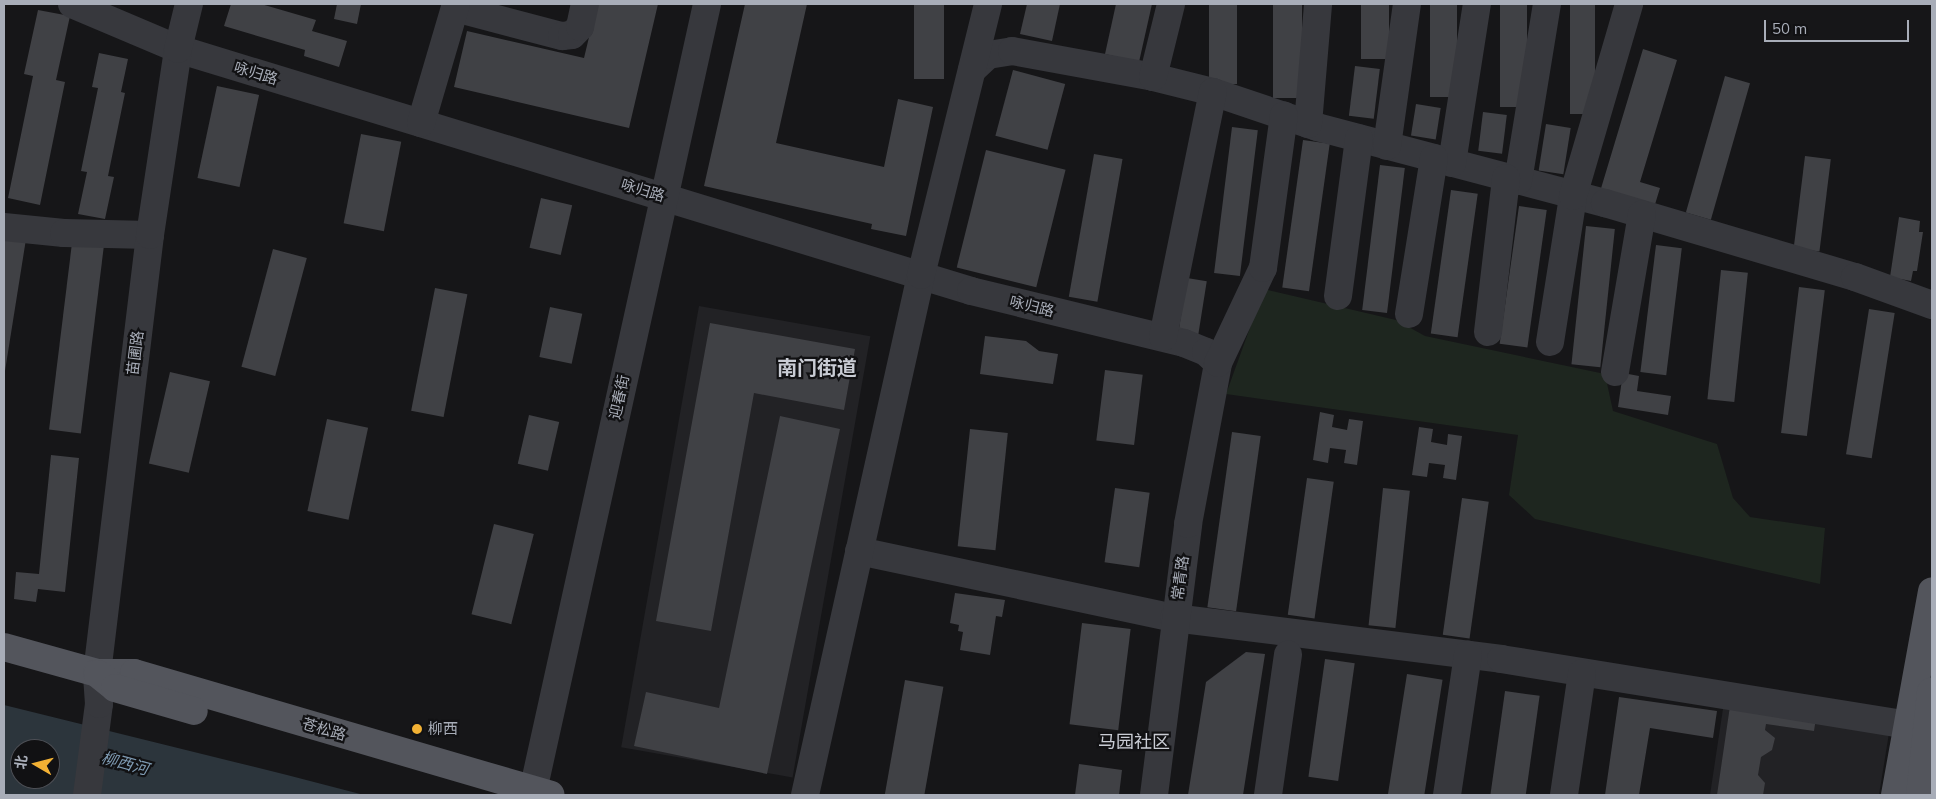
<!DOCTYPE html>
<meta charset="utf-8">
<style>
body{margin:0}
#map{position:relative;width:1936px;height:799px;overflow:hidden;background:#161618;font-family:Mulish,"Noto Sans SC",sans-serif}
div>[style]{position:absolute}
.built>*{inset:0;background:#222225;transform-origin:0 0}
.green>*{inset:0;background:#1e261f}
.water>*{inset:0;background:#2c353c}
.building>*{inset:0;background:#404145;transform-origin:0 0}
.minor>*{height:28px;margin:-14px;padding:0 14px;transform-origin:14px;border-radius:14px;background:#37383d}
.major>*{height:28px;margin:-14px;padding:0 14px;transform-origin:14px;border-radius:14px;background:#53555c}
.dots>*{width:14px;height:14px;translate:-50% -50%;box-sizing:border-box;border:2px solid #111113;border-radius:50%}
span{translate:-50% -50%;white-space:nowrap;text-align:center;line-height:1.15;-webkit-text-stroke:4.5px #111113;paint-order:stroke}
.street-label{font-size:15px;color:#a8adb8}
.poi-label{font-size:15px;color:#a8adb8}
.left{translate:0 -50%;text-align:left}
.water-label{font-size:16px;color:#7f9bb3;font-style:italic}
.quarter-label{font-size:18px;color:#c9ccd4}
.district-label{font-size:20px;color:#c9ccd4;font-weight:700}
.frame{position:absolute;inset:0;border:5px solid #a8adb8;pointer-events:none}
.north{position:absolute;left:10px;top:739px;width:50px;height:50px;box-sizing:border-box;background:#111113;border:1px solid #4d4f55;border-radius:50%;rotate:278deg;font-size:14px;font-weight:700;line-height:20px;text-align:center;color:#a8adb8}
.north::after{content:'';display:block;margin:auto;width:18px;height:22px;background:#f2b134;clip-path:polygon(50% 0,100% 100%,50% 72%,0 100%)}
.scale{position:absolute;left:1764px;top:20px;width:145px;height:22px;box-sizing:border-box;border:2px solid #a8adb8;border-top:0;padding-left:6px;font-size:15px;line-height:18px;white-space:nowrap;color:#a8adb8;-webkit-text-stroke:4px #111113;paint-order:stroke}
</style>
<div id="map">
<div class="built">
<div style="left:699px;top:306px;width:174px;height:448px;rotate:10deg"></div>
<div style="clip-path:polygon(1724px 702px,1890px 727px,1879px 795px,1710px 795px)"></div>
</div>
<div class="green">
<div style="clip-path:polygon(1264px 289px,1396px 320px,1425px 336px,1605px 374px,1613px 411px,1717px 444px,1733px 498px,1750px 517px,1825px 528px,1820px 584px,1535px 519px,1509px 495px,1518px 435px,1226px 394px)"></div>
</div>
<div class="water">
<div style="clip-path:polygon(evenodd,4px 705px,287px 775px,364px 795px,4px 795px,4px 705px,20px 749px,50px 749px,50px 779px,20px 779px,20px 749px)"></div>
</div>
<div class="building">
<div style="clip-path:polygon(231px 4px,261px 4px,316px 20px,312px 31px,347px 41px,339px 67px,304px 56px,305px 50px,224px 26px)"></div>
<div style="clip-path:polygon(337px 4px,361px 4px,357px 24px,334px 19px)"></div>
<div style="clip-path:polygon(597px 4px,658px 4px,629px 128px,454px 87px,467px 31px,584px 58px)"></div>
<div style="clip-path:polygon(745px 4px,807px 4px,776px 143px,884px 167px,898px 99px,933px 107px,906px 236px,871px 229px,872px 224px,704px 186px)"></div>
<div style="left:914px;top:4px;width:30px;height:75px"></div>
<div style="clip-path:polygon(1027px 4px,1060px 4px,1052px 41px,1020px 34px)"></div>
<div style="clip-path:polygon(1116px 4px,1152px 4px,1139px 62px,1105px 54px)"></div>
<div style="left:1209px;top:4px;width:28px;height:80px"></div>
<div style="left:1273px;top:4px;width:29px;height:94px"></div>
<div style="left:1361px;top:4px;width:28px;height:55px"></div>
<div style="left:1430px;top:4px;width:27px;height:93px"></div>
<div style="left:1500px;top:4px;width:27px;height:103px"></div>
<div style="left:1570px;top:4px;width:25px;height:110px"></div>
<div style="clip-path:polygon(38px 10px,70px 16px,56px 80px,65px 82px,40px 205px,8px 198px,33px 76px,24px 74px)"></div>
<div style="clip-path:polygon(1643px 49px,1677px 60px,1640px 182px,1660px 188px,1653px 211px,1599px 195px)"></div>
<div style="clip-path:polygon(99px 53px,128px 59px,121px 92px,125px 93px,108px 176px,114px 177px,105px 219px,78px 214px,87px 172px,81px 171px,98px 88px,92px 87px)"></div>
<div style="left:1355px;top:66px;width:25px;height:50px;rotate:7deg"></div>
<div style="left:1013px;top:70px;width:54px;height:68px;rotate:15deg"></div>
<div style="left:1725px;top:76px;width:26px;height:142px;rotate:16deg"></div>
<div style="left:217px;top:86px;width:43px;height:94px;rotate:12deg"></div>
<div style="left:1416px;top:104px;width:25px;height:32px;rotate:9deg"></div>
<div style="left:1483px;top:112px;width:24px;height:39px;rotate:7deg"></div>
<div style="left:1546px;top:124px;width:25px;height:47px;rotate:9deg"></div>
<div style="left:1232px;top:127px;width:26px;height:147px;rotate:7deg"></div>
<div style="left:361px;top:134px;width:41px;height:91px;rotate:11deg"></div>
<div style="left:1303px;top:140px;width:27px;height:149px;rotate:8deg"></div>
<div style="left:986px;top:150px;width:82px;height:121px;rotate:14deg"></div>
<div style="left:1094px;top:154px;width:29px;height:145px;rotate:10deg"></div>
<div style="left:1805px;top:156px;width:26px;height:93px;rotate:7deg"></div>
<div style="left:1380px;top:165px;width:25px;height:146px;rotate:7deg"></div>
<div style="left:1451px;top:190px;width:27px;height:145px;rotate:8deg"></div>
<div style="left:541px;top:198px;width:32px;height:51px;rotate:13deg"></div>
<div style="left:1519px;top:206px;width:28px;height:139px;rotate:8deg"></div>
<div style="clip-path:polygon(1899px 217px,1920px 221px,1919px 232px,1923px 232px,1917px 271px,1913px 271px,1911px 281px,1890px 277px)"></div>
<div style="left:1586px;top:226px;width:29px;height:139px;rotate:6deg"></div>
<div style="clip-path:polygon(4px 236px,26px 239px,5px 371px,4px 371px)"></div>
<div style="left:72px;top:243px;width:32px;height:188px;rotate:7deg"></div>
<div style="left:1656px;top:245px;width:26px;height:128px;rotate:7deg"></div>
<div style="left:273px;top:249px;width:35px;height:122px;rotate:15deg"></div>
<div style="left:1721px;top:270px;width:27px;height:130px;rotate:6deg"></div>
<div style="left:1187px;top:278px;width:20px;height:55px;rotate:9deg"></div>
<div style="left:1799px;top:287px;width:26px;height:147px;rotate:7deg"></div>
<div style="left:435px;top:288px;width:33px;height:125px;rotate:11deg"></div>
<div style="left:550px;top:307px;width:33px;height:51px;rotate:12deg"></div>
<div style="left:1869px;top:309px;width:26px;height:147px;rotate:9deg"></div>
<div style="clip-path:polygon(710px 323px,855px 349px,844px 410px,754px 393px,711px 631px,656px 621px)"></div>
<div style="clip-path:polygon(985px 336px,1026px 341px,1039px 351px,1058px 354px,1053px 384px,980px 374px)"></div>
<div style="left:1105px;top:370px;width:38px;height:71px;rotate:7deg"></div>
<div style="left:170px;top:372px;width:41px;height:94px;rotate:13deg"></div>
<div style="clip-path:polygon(1623px 373px,1639px 376px,1637px 391px,1671px 396px,1668px 415px,1618px 407px)"></div>
<div style="clip-path:polygon(1320px 412px,1334px 415px,1332px 427px,1347px 430px,1349px 419px,1363px 421px,1357px 465px,1344px 463px,1346px 450px,1330px 448px,1328px 463px,1313px 460px)"></div>
<div style="left:529px;top:415px;width:31px;height:50px;rotate:13deg"></div>
<div style="clip-path:polygon(780px 416px,840px 429px,767px 774px,634px 746px,646px 692px,719px 708px)"></div>
<div style="left:327px;top:419px;width:42px;height:94px;rotate:12deg"></div>
<div style="clip-path:polygon(1419px 427px,1433px 429px,1431px 442px,1447px 445px,1448px 434px,1462px 436px,1456px 480px,1443px 478px,1445px 465px,1429px 463px,1427px 477px,1412px 475px)"></div>
<div style="left:970px;top:429px;width:38px;height:118px;rotate:6deg"></div>
<div style="left:1232px;top:432px;width:29px;height:177px;rotate:8deg"></div>
<div style="clip-path:polygon(51px 455px,79px 458px,65px 592px,38px 589px,36px 602px,14px 599px,16px 572px,39px 574px)"></div>
<div style="left:1307px;top:478px;width:27px;height:138px;rotate:8deg"></div>
<div style="left:1115px;top:488px;width:35px;height:75px;rotate:8deg"></div>
<div style="left:1383px;top:488px;width:27px;height:138px;rotate:6deg"></div>
<div style="left:1462px;top:498px;width:27px;height:138px;rotate:8deg"></div>
<div style="left:494px;top:524px;width:41px;height:93px;rotate:14deg"></div>
<div style="clip-path:polygon(955px 593px,1005px 600px,1002px 617px,996px 616px,990px 655px,960px 650px,963px 632px,958px 631px,959px 625px,950px 623px)"></div>
<div style="left:1082px;top:623px;width:49px;height:102px;rotate:7deg"></div>
<div style="clip-path:polygon(1246px 652px,1265px 654px,1243px 795px,1188px 795px,1206px 682px)"></div>
<div style="left:1325px;top:659px;width:30px;height:119px;rotate:8deg"></div>
<div style="left:1407px;top:674px;width:36px;height:122px;rotate:9deg"></div>
<div style="left:905px;top:680px;width:39px;height:117px;rotate:10deg"></div>
<div style="left:1505px;top:691px;width:35px;height:105px;rotate:8deg"></div>
<div style="clip-path:polygon(1619px 697px,1717px 711px,1713px 738px,1650px 728px,1639px 795px,1605px 795px)"></div>
<div style="clip-path:polygon(1730px 706px,1816px 718px,1814px 731px,1766px 724px,1765px 730px,1775px 738px,1772px 750px,1761px 757px,1758px 775px,1765px 783px,1763px 795px,1717px 795px)"></div>
<div style="clip-path:polygon(1079px 764px,1122px 770px,1119px 795px,1075px 795px)"></div>
</div>
<div class="minor">
<div style="left:72px;top:4px;width:115px;rotate:23deg"></div>
<div style="left:178px;top:49px;width:829px;rotate:16.97deg"></div>
<div style="left:971px;top:291px;width:219px;rotate:13.7deg"></div>
<div style="left:1184px;top:343px;width:24px;rotate:22deg"></div>
<div style="left:1206px;top:352px;width:16px;rotate:43deg"></div>
<div style="left:455px;top:8px;width:111px;rotate:14.7deg"></div>
<div style="left:562px;top:36px;width:10px;rotate:-6deg"></div>
<div style="left:572px;top:35px;width:11px;rotate:-45deg"></div>
<div style="left:580px;top:27px;width:24px;rotate:-78deg"></div>
<div style="left:972px;top:70px;width:22px;rotate:-43deg"></div>
<div style="left:988px;top:55px;width:24px;rotate:-9deg"></div>
<div style="left:1012px;top:51px;width:143px;rotate:10.4deg"></div>
<div style="left:1153px;top:77px;width:62px;rotate:14deg"></div>
<div style="left:1213px;top:92px;width:110px;rotate:18.6deg"></div>
<div style="left:1317px;top:127px;width:298px;rotate:14.8deg"></div>
<div style="left:1605px;top:203px;width:261px;rotate:16.5deg"></div>
<div style="left:1855px;top:277px;width:82px;rotate:20deg"></div>
<div style="left:1153px;top:77px;width:75px;rotate:-76.1deg"></div>
<div style="left:421px;top:123px;width:124px;rotate:-73.6deg"></div>
<div style="left:1308px;top:124px;width:120px;rotate:-85.2deg"></div>
<div style="left:1387px;top:146px;width:143px;rotate:-82deg"></div>
<div style="left:1452px;top:163px;width:161px;rotate:-81.1deg"></div>
<div style="left:1518px;top:181px;width:179px;rotate:-80.7deg"></div>
<div style="left:4px;top:227px;width:60px;rotate:5.7deg"></div>
<div style="left:64px;top:233px;width:86px;rotate:1.3deg"></div>
<div style="left:1338px;top:296px;width:159px;rotate:-82.4deg"></div>
<div style="left:1409px;top:314px;width:158px;rotate:-80.9deg"></div>
<div style="left:1488px;top:332px;width:155px;rotate:-83.3deg"></div>
<div style="left:1163px;top:337px;width:250px;rotate:-78.5deg"></div>
<div style="left:1550px;top:342px;width:148px;rotate:-81deg"></div>
<div style="left:1573px;top:196px;width:200px;rotate:-73.7deg"></div>
<div style="left:1615px;top:372px;width:160px;rotate:-80.3deg"></div>
<div style="left:859px;top:551px;width:322px;rotate:12deg"></div>
<div style="left:1174px;top:618px;width:330px;rotate:7.1deg"></div>
<div style="left:1501px;top:659px;width:412px;rotate:9.2deg"></div>
<div style="left:533px;top:791px;width:806px;rotate:-77.53deg"></div>
<div style="left:87px;top:795px;width:92px;rotate:-82.5deg"></div>
<div style="left:99px;top:704px;width:31px;rotate:-94deg"></div>
<div style="left:97px;top:673px;width:441px;rotate:-83.1deg"></div>
<div style="left:150px;top:235px;width:188px;rotate:-81.4deg"></div>
<div style="left:178px;top:49px;width:46px;rotate:-76.3deg"></div>
<div style="left:805px;top:795px;width:533px;rotate:-77.42deg"></div>
<div style="left:921px;top:275px;width:279px;rotate:-76.1deg"></div>
<div style="left:1154px;top:795px;width:273px;rotate:-82.8deg"></div>
<div style="left:1188px;top:524px;width:164px;rotate:-79.4deg"></div>
<div style="left:1218px;top:363px;width:105px;rotate:-64.7deg"></div>
<div style="left:1263px;top:268px;width:154px;rotate:-82.2deg"></div>
<div style="left:1268px;top:795px;width:142px;rotate:-81.9deg"></div>
<div style="left:1447px;top:795px;width:142px;rotate:-81.5deg"></div>
<div style="left:1564px;top:795px;width:123px;rotate:-81.6deg"></div>
</div>
<div class="major">
<div style="left:4px;top:647px;width:97px;rotate:15.6deg"></div>
<div style="left:97px;top:673px;width:37px"></div>
<div style="left:134px;top:673px;width:434px;rotate:16.3deg"></div>
<div style="left:98px;top:674px;width:22px;rotate:39deg"></div>
<div style="left:115px;top:688px;width:82px;rotate:16.2deg"></div>
<div style="left:1895px;top:795px;width:207px;rotate:-79.7deg"></div>
<div style="left:1920px;top:795px;width:104px;rotate:-83.9deg"></div>
</div>
<div class="dots">
<div style="left:417px;top:729px;background:#f2b134"></div>
</div>
<div class="street-label">
<span style="left:256px;top:73px;rotate:17deg">咏归路</span>
<span style="left:643px;top:190px;rotate:17deg">咏归路</span>
<span style="left:1032px;top:306px;rotate:14deg">咏归路</span>
<span style="left:135px;top:353px;rotate:-83deg">苗圃路</span>
<span style="left:619px;top:397px;rotate:-78deg">迎春街</span>
<span style="left:1180px;top:578px;rotate:-82deg">常青路</span>
<span style="left:324px;top:729px;rotate:16deg">苍松路</span>
</div>
<div class="poi-label">
<span class="left" style="left:428px;top:729px">柳西</span>
</div>
<div class="water-label">
<span style="left:125px;top:763px;rotate:15deg">柳西河</span>
</div>
<div class="quarter-label">
<span style="left:1134px;top:742px">马园社区</span>
</div>
<div class="district-label">
<span style="left:817px;top:367px">南门街道</span>
</div>
<div class="frame"></div>
<div class="north">北</div>
<div class="scale">50 m</div>
</div>
